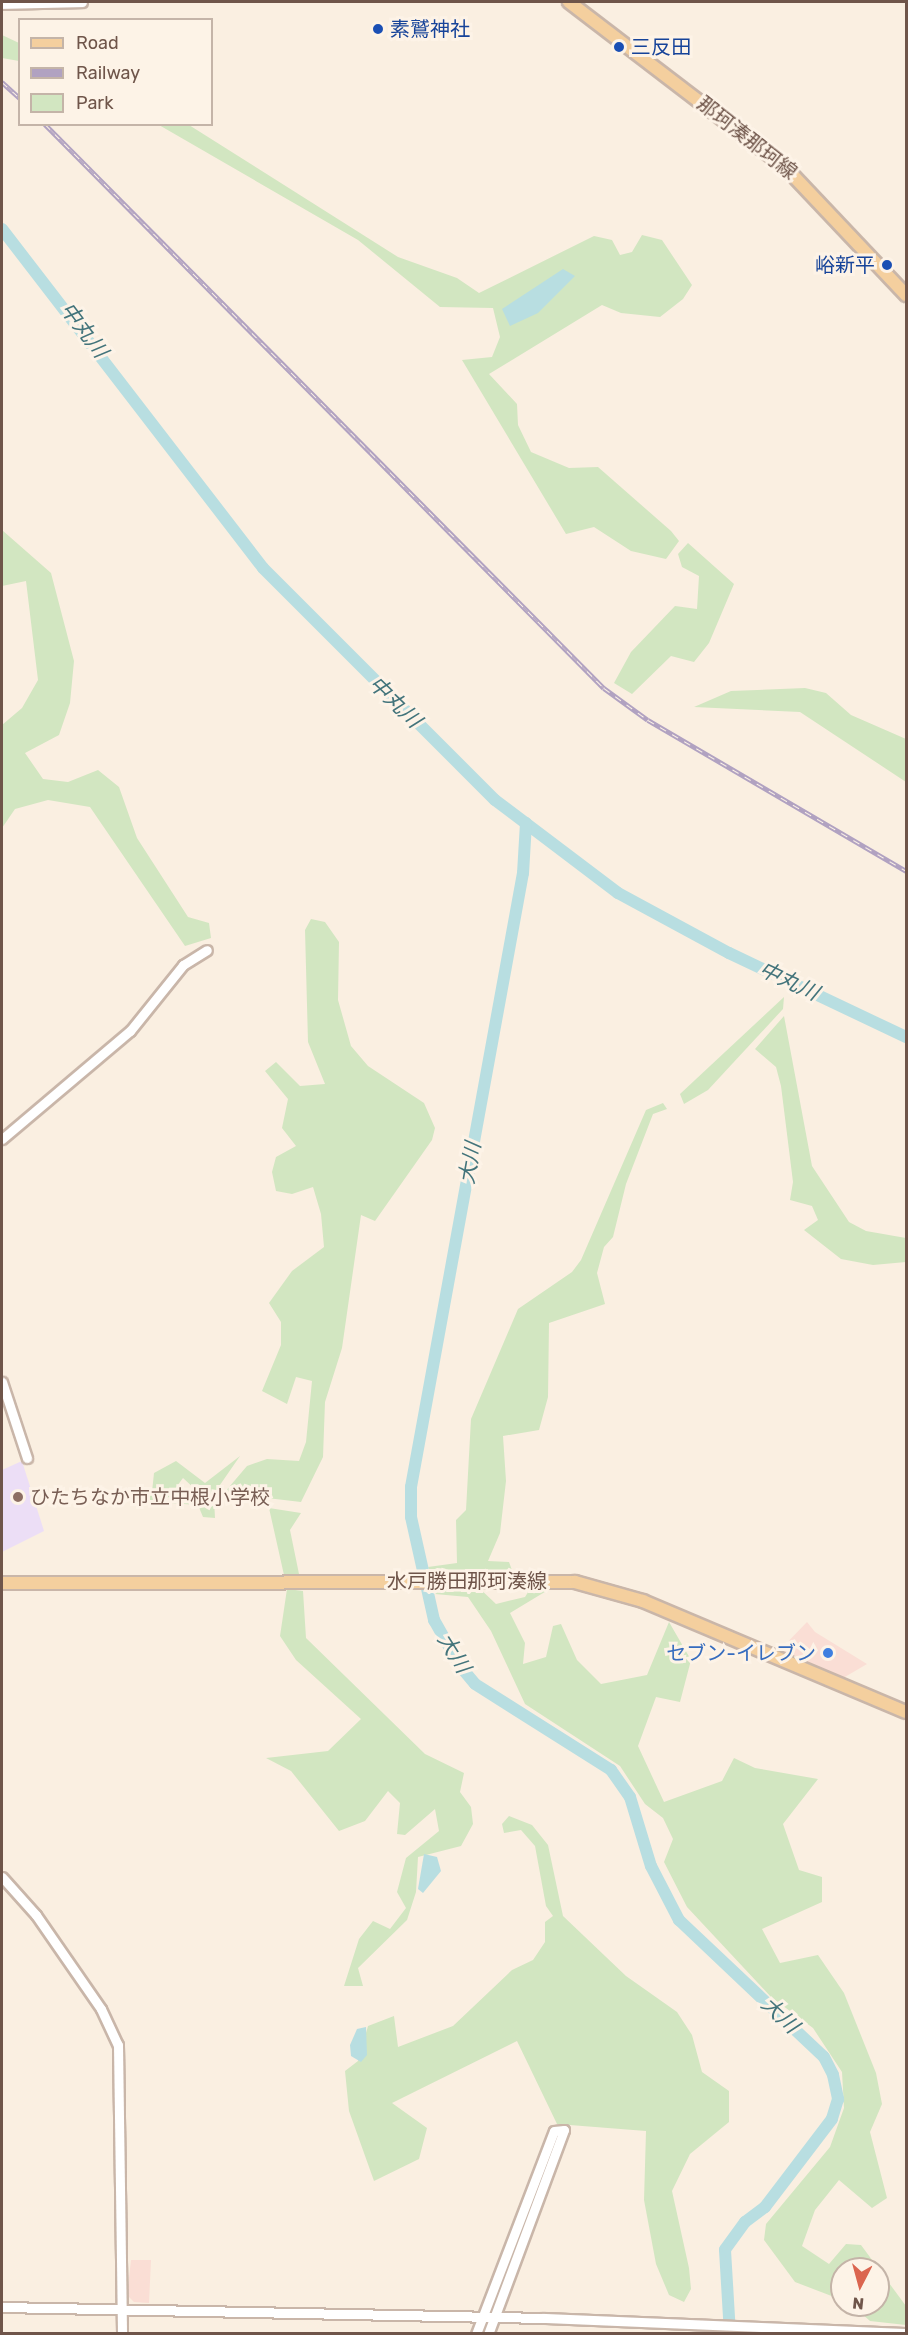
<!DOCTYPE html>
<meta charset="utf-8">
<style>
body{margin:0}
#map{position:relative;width:908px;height:2335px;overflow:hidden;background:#faefe1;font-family:Rubik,"Noto Sans JP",sans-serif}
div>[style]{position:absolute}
.commercial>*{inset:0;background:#faded5}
.education>*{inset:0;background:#ecdef6}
.green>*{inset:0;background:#d2e6c1}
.water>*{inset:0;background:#b8dee1}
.river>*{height:12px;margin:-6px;padding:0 6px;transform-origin:6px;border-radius:6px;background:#b8dee1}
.roads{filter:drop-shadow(2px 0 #c9b6a9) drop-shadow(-2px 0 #c9b6a9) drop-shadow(0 2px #c9b6a9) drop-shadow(0 -2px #c9b6a9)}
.tertiary>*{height:9px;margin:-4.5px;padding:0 4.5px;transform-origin:4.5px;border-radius:4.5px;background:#fff}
.primary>*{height:12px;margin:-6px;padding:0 6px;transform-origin:6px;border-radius:6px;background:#f4cf9e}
.rail>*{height:4.5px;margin-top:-2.25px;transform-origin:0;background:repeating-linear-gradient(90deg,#fdf3e7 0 7px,#b1a2c1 0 14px);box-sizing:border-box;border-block:2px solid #b1a2c1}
.dots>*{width:16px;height:16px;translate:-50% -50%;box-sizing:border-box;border:3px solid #fdf3e7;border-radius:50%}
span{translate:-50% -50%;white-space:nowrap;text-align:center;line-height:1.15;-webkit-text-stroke:6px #fdf3e7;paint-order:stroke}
.transit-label{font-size:20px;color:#164399}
.left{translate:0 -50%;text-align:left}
.right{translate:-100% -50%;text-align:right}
.street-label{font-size:20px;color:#6f554a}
.education-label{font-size:20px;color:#785e54}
.shop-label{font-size:20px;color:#366cbe}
.water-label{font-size:21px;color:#43747b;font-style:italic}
.frame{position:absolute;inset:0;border:3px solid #6f554a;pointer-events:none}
.legend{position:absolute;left:18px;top:18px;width:195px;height:108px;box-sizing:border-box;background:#fdf3e7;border:2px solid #c4b4a8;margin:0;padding:8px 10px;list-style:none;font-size:18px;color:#6f554a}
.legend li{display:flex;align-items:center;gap:12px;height:30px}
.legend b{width:30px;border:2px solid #c4b4a8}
.north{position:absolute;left:830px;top:2257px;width:60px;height:60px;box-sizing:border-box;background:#fdf3e7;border:2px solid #c4b4a8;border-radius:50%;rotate:186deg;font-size:16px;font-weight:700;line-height:24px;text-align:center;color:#6f554a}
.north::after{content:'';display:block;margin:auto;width:21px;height:27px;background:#db654f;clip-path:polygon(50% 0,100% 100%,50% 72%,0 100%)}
</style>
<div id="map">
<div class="commercial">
<div style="clip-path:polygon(807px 1622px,815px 1632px,867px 1664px,838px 1681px,776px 1654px)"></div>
<div style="clip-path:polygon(131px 2260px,151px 2260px,149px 2303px,134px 2302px,127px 2295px)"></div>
</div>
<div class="education">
<div style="clip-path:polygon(22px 1461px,44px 1531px,2px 1552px,2px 1470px)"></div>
</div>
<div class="green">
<div style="clip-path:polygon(2px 35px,19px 43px,19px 61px,2px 58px)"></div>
<div style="clip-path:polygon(159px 125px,189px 125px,398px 257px,457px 278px,479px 293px,594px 236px,612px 240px,620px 255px,632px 252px,642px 235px,662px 240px,692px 285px,683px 299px,660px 317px,621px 313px,602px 305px,489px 374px,517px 404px,518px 425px,531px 452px,569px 468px,598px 467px,671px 531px,679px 541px,666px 559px,631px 551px,594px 527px,566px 534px,462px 360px,492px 357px,500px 337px,493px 308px,440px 307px,358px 240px)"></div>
<div style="clip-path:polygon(2px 530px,51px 573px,74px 661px,70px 703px,59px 735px,25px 753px,43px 779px,68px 782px,98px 770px,119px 787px,137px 838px,188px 917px,209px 923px,211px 938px,185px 946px,90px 807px,48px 800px,15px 809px,2px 828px,2px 725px,22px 708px,38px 680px,26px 581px,2px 586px)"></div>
<div style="clip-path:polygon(688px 543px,734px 584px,709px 643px,694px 662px,671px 656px,632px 694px,614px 683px,631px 652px,675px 606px,697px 609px,699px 576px,682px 567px,678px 554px)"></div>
<div style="clip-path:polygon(805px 688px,826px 693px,851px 715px,906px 739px,906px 782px,800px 712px,694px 707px,731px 691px)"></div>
<div style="clip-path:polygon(311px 919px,325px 922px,339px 942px,338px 1000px,351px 1046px,368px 1066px,424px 1103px,435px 1128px,432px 1140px,375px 1221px,361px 1215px,342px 1348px,325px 1402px,323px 1457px,301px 1502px,224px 1493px,247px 1466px,267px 1459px,299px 1461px,306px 1442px,312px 1381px,296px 1377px,287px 1404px,262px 1391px,281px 1345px,281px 1322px,269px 1303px,292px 1271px,324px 1247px,321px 1214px,313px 1187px,292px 1194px,276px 1191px,272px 1172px,276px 1157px,296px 1146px,282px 1128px,288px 1099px,265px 1071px,276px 1062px,300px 1086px,325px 1084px,308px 1042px,305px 930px)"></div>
<div style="clip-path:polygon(784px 997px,783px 1009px,708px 1090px,684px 1104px,680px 1094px)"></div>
<div style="clip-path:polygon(784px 1016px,812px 1166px,849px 1222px,866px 1231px,906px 1238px,906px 1262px,873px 1265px,841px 1259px,804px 1230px,818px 1220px,812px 1206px,790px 1200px,793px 1182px,781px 1086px,776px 1067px,755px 1049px)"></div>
<div style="clip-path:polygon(663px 1103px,667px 1109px,653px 1114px,626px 1184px,613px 1237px,604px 1247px,597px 1273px,605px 1304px,549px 1323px,548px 1397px,539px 1430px,503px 1436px,506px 1481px,500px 1533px,488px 1561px,509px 1562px,513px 1573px,432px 1574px,428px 1567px,457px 1563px,456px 1520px,466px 1510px,471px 1419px,518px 1309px,572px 1272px,581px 1260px,646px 1110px)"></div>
<div style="clip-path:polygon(240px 1456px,213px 1495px,196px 1490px,183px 1478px,169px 1497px,152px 1503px,140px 1496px,152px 1492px,154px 1473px,176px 1461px,205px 1483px)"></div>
<div style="clip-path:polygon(195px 1494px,214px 1499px,215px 1518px,203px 1517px,198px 1505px,170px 1503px)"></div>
<div style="clip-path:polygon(269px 1508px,301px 1513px,290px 1530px,299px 1574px,284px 1575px)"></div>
<div style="clip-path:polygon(476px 1585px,496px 1604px,525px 1597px,532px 1586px,553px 1587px,510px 1613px,525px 1643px,523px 1664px,546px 1657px,553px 1626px,561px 1624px,577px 1660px,601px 1684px,647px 1675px,669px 1622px,691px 1660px,680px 1702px,656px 1697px,638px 1746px,664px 1802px,722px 1781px,734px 1758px,755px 1768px,818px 1779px,783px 1824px,799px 1870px,822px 1877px,822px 1902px,762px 1929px,780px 1963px,818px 1955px,844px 1993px,876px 2073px,882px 2104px,870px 2132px,887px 2198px,872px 2208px,839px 2180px,815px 2210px,802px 2246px,829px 2264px,846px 2244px,861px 2245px,906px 2306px,906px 2325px,870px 2321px,852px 2305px,878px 2305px,878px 2269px,842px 2269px,842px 2300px,795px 2282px,764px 2240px,766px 2224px,830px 2147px,844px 2108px,842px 2072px,813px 2028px,771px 1997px,687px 1907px,664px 1862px,673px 1839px,663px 1818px,645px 1804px,620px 1766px,525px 1704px,491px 1631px,468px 1597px,435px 1594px,447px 1586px)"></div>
<div style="clip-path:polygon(287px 1589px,303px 1591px,306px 1638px,425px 1754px,464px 1773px,460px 1792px,471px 1807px,473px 1824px,461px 1846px,418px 1857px,416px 1892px,407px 1920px,358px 1968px,363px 1986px,344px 1986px,359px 1939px,373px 1921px,390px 1929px,406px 1908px,397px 1892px,406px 1858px,439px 1831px,435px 1809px,405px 1835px,397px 1834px,400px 1803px,388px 1791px,365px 1821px,339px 1831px,291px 1771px,266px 1758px,328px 1751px,361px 1719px,296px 1660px,280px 1636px)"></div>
<div style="clip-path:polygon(509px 1816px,532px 1825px,548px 1845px,563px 1916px,626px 1976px,677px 2012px,692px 2035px,702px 2072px,729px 2091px,729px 2122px,690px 2154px,672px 2191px,689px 2268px,691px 2289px,684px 2302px,669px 2295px,656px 2264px,644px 2200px,646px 2131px,557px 2124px,517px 2041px,392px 2103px,427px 2128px,419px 2159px,374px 2181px,349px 2111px,345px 2071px,358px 2061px,368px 2026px,394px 2016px,398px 2047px,453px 2026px,512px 1970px,533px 1960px,545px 1942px,545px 1922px,553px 1916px,546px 1906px,535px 1846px,521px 1830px,504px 1833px,502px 1824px)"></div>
</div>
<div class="water">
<div style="clip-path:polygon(563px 269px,575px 276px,538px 313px,510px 326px,502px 309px)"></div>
<div style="clip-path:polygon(424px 1854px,437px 1857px,441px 1871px,423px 1893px,418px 1889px)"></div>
<div style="clip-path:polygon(366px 2027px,367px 2055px,361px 2062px,351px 2056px,350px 2045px,357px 2029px)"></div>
</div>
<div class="river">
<div style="left:2px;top:229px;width:428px;rotate:52.4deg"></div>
<div style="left:263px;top:568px;width:328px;rotate:45deg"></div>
<div style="left:495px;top:800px;width:154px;rotate:37.1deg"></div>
<div style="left:618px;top:893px;width:126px;rotate:28.4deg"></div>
<div style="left:729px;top:953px;width:196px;rotate:25.4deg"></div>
<div style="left:526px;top:823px;width:50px;rotate:93.4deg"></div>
<div style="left:523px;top:873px;width:624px;rotate:100.34deg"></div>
<div style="left:411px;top:1487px;width:30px;rotate:90deg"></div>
<div style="left:411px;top:1517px;width:106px;rotate:77.4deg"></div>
<div style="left:434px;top:1620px;width:53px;rotate:60.5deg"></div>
<div style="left:460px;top:1666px;width:23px;rotate:50deg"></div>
<div style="left:475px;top:1684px;width:161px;rotate:32.3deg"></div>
<div style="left:611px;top:1770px;width:33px;rotate:55deg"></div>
<div style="left:630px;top:1797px;width:72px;rotate:73.1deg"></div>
<div style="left:651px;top:1866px;width:61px;rotate:62.6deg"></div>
<div style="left:679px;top:1920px;width:199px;rotate:43.4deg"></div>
<div style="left:824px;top:2057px;width:20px;rotate:63deg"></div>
<div style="left:833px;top:2075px;width:25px;rotate:78deg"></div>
<div style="left:838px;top:2099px;width:21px;rotate:107deg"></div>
<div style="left:832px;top:2119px;width:111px;rotate:127.3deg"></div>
<div style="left:765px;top:2207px;width:25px;rotate:143deg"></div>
<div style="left:745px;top:2222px;width:34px;rotate:126deg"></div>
<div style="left:725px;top:2250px;width:84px;rotate:86.6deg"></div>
</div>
<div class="roads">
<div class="tertiary">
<div style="left:2px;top:4px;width:80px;rotate:-1.4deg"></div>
<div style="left:2px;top:1139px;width:167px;rotate:-40.2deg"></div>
<div style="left:130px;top:1031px;width:85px;rotate:-51.2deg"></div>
<div style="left:183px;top:965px;width:28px;rotate:-32deg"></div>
<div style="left:2px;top:1382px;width:80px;rotate:71.8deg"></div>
<div style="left:2px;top:1877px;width:51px;rotate:48.2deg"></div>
<div style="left:36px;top:1915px;width:114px;rotate:55.3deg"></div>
<div style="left:101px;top:2009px;width:40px;rotate:65deg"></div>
<div style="left:118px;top:2045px;width:289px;rotate:89.2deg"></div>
<div style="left:2px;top:2307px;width:542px;rotate:1.16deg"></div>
<div style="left:544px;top:2318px;width:362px;rotate:2.4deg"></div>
<div style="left:476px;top:2334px;width:217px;rotate:-69deg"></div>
<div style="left:554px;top:2131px;width:10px;rotate:-6deg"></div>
<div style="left:564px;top:2130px;width:218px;rotate:110.4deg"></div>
</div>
<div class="primary">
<div style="left:569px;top:2px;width:273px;rotate:37.4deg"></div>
<div style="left:786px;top:168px;width:175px;rotate:46.6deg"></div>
<div style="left:2px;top:1583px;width:573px;rotate:-0.1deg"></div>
<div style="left:575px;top:1582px;width:71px;rotate:15.6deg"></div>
<div style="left:643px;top:1601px;width:285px;rotate:22.9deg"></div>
</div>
</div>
<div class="rail">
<div style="left:2px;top:82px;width:24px;rotate:42deg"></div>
<div style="left:45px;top:124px;width:794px;rotate:45.26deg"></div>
<div style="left:604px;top:688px;width:54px;rotate:36deg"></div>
<div style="left:648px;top:720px;width:299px;rotate:30.3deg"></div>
</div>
<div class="dots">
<div style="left:378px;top:29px;background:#1a4fb4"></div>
<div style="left:619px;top:47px;background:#1a4fb4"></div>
<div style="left:887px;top:265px;background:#1a4fb4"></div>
<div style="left:18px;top:1497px;background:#8d6e63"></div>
<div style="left:828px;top:1653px;background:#3f7fe0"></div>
</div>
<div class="transit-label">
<span class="left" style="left:390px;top:29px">素鷲神社</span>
<span class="left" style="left:631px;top:47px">三反田</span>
<span class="right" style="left:875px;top:265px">峪新平</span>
</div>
<div class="street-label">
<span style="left:747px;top:138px;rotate:38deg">那珂湊那珂線</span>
<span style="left:467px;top:1581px">水戸勝田那珂湊線</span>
</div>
<div class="education-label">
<span class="left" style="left:30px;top:1497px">ひたちなか市立中根小学校</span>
</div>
<div class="shop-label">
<span class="right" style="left:816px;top:1653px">セブン-イレブン</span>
</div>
<div class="water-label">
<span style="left:84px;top:330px;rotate:53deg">中丸川</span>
<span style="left:395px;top:702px;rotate:44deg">中丸川</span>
<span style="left:789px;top:981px;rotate:25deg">中丸川</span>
<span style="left:470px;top:1163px;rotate:-80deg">大川</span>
<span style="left:454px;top:1653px;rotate:58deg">大川</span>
<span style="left:780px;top:2015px;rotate:43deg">大川</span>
</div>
<div class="frame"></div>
<ul class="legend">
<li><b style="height:8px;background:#f4cf9e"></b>Road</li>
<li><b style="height:8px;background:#b1a2c1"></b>Railway</li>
<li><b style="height:16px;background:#d2e6c1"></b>Park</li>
</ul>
<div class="north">N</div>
</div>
